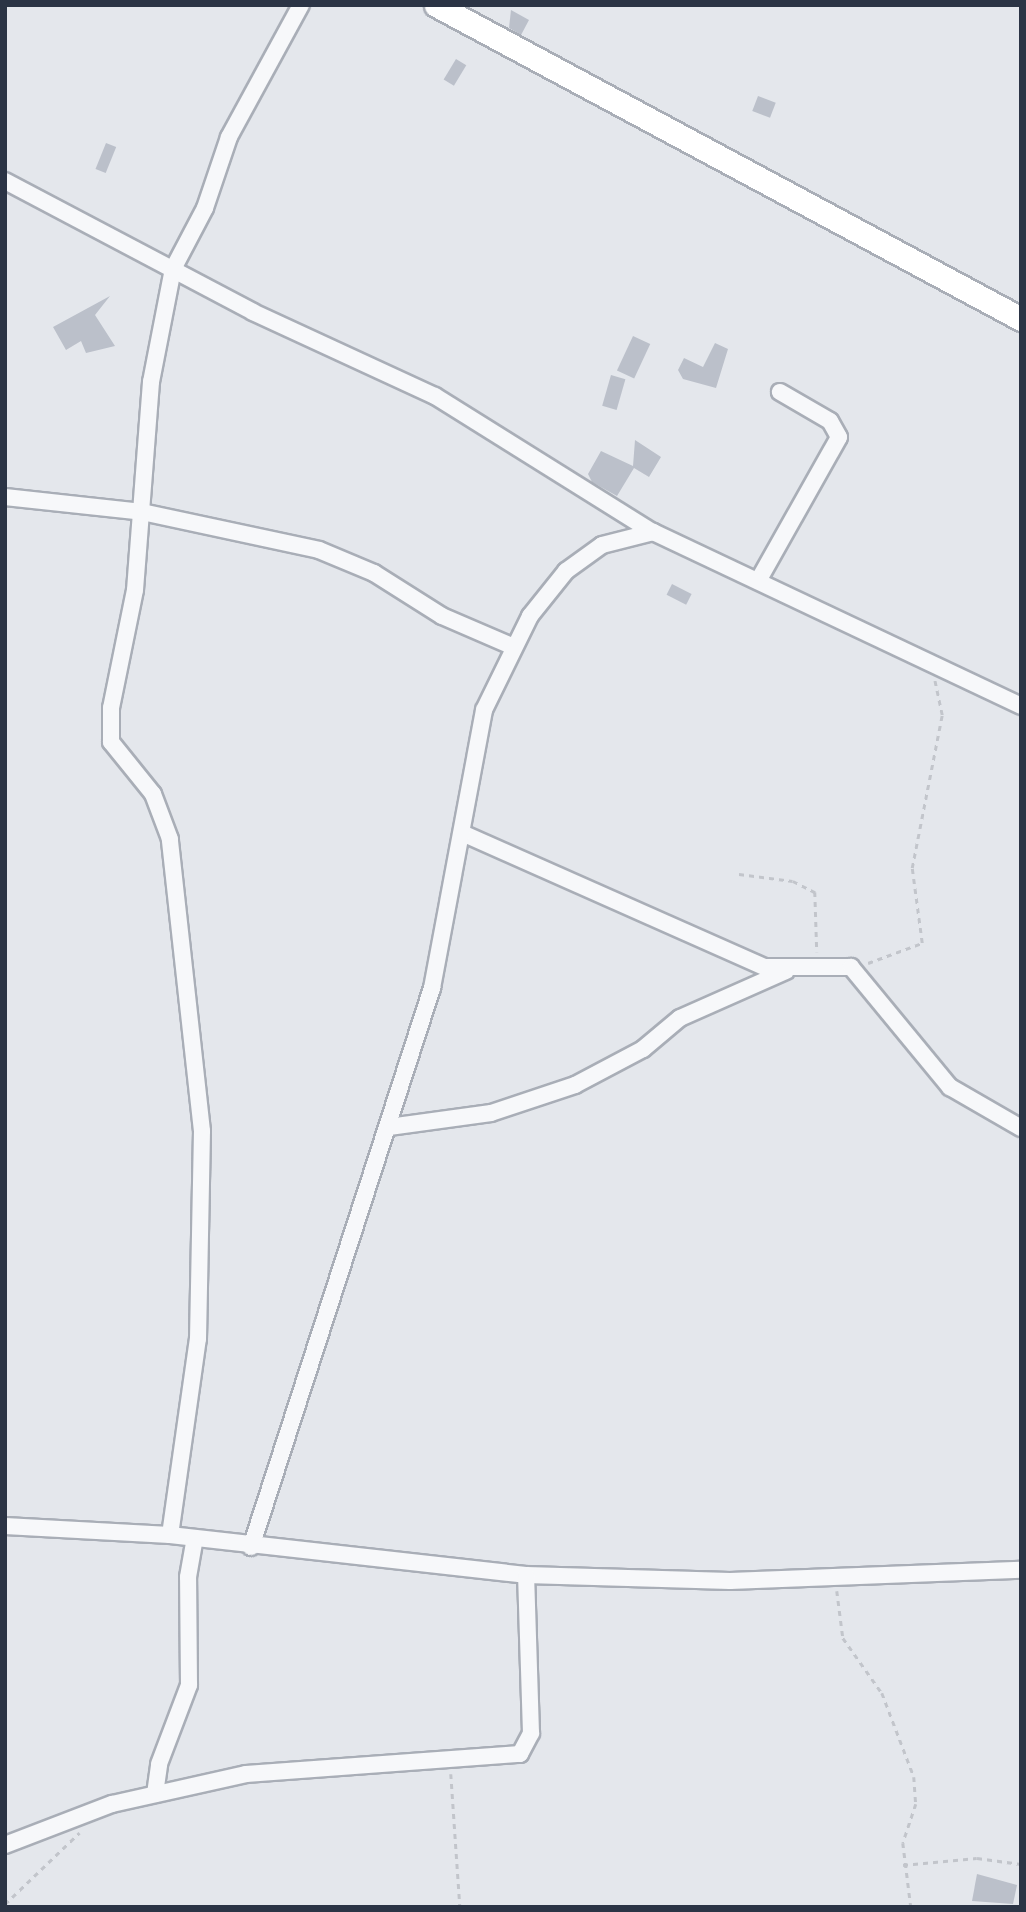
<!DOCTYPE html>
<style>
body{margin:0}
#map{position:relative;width:1026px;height:1912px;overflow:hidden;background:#e4e7ec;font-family:"PT Sans",sans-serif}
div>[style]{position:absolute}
.building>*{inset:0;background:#bbc0ca;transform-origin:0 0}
.path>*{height:2.5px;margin-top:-1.25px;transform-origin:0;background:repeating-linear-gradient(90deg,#c2c5cb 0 5px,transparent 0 10px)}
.roads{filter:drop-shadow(2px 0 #a9aeb7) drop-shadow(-2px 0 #a9aeb7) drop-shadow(0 2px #a9aeb7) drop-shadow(0 -2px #a9aeb7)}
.street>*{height:16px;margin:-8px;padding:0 8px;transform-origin:8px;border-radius:8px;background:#f7f8fa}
.secondary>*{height:23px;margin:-11.5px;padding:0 11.5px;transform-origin:11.5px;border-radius:11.5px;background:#fff}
span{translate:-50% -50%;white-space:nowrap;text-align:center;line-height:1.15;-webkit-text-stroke:5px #f4f6f9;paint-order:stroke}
.frame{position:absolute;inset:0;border:7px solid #2b3445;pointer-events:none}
</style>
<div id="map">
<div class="building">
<div style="clip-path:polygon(511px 10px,529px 20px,521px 35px,509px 28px)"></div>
<div style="left:456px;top:59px;width:12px;height:24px;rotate:31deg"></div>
<div style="left:758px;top:96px;width:19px;height:16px;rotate:21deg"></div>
<div style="left:106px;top:143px;width:11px;height:28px;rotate:22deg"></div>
<div style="clip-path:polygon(110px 296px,95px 315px,115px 346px,86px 353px,81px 341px,66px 350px,53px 327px)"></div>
<div style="left:633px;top:336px;width:19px;height:38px;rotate:25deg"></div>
<div style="clip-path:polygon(715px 343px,728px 349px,716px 388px,683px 379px,678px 370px,684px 358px,703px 367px)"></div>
<div style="left:611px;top:375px;width:15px;height:32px;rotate:16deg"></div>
<div style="clip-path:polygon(635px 440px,661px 457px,649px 477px,634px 468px,617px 496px,592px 482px,588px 474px,601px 451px,633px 466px)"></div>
<div style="left:672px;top:584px;width:22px;height:12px;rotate:27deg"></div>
<div style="clip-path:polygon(977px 1874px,1017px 1885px,1013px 1904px,972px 1901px)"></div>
</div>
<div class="path">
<div style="left:739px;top:874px;width:54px;rotate:7.4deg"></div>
<div style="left:793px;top:881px;width:25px;rotate:27deg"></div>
<div style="left:815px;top:892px;width:60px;rotate:88.1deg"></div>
<div style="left:868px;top:963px;width:58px;rotate:-20.3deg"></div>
<div style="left:922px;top:943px;width:76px;rotate:-97.6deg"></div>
<div style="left:912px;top:868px;width:156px;rotate:-78.9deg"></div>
<div style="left:942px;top:715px;width:35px;rotate:-102deg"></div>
<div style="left:837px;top:1591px;width:47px;rotate:82.7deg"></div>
<div style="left:843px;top:1638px;width:67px;rotate:54.7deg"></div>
<div style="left:882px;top:1693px;width:90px;rotate:69.1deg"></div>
<div style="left:914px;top:1777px;width:27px;rotate:86deg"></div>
<div style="left:916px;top:1804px;width:41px;rotate:108.4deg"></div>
<div style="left:903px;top:1843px;width:64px;rotate:82.9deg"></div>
<div style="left:451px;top:1774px;width:133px;rotate:86.1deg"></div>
<div style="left:903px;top:1865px;width:74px;rotate:-5.4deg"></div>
<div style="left:977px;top:1858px;width:44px;rotate:7.8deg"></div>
<div style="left:5px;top:1904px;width:103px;rotate:-43.8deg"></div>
</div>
<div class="roads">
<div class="street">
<div style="left:5px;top:181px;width:280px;rotate:27.8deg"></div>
<div style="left:253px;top:312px;width:200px;rotate:24.8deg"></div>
<div style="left:435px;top:396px;width:257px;rotate:32deg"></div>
<div style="left:653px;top:532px;width:407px;rotate:25.3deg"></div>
<div style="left:5px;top:497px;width:138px;rotate:6.2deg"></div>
<div style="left:142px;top:512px;width:181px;rotate:12.1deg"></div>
<div style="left:319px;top:550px;width:60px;rotate:22.7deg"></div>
<div style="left:374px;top:573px;width:80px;rotate:32.3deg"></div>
<div style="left:442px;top:616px;width:78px;rotate:23.3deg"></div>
<div style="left:758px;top:581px;width:165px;rotate:-60.6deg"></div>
<div style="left:839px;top:437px;width:18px;rotate:-119deg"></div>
<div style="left:830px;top:421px;width:58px;rotate:-149.9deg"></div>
<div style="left:462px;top:833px;width:331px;rotate:23.9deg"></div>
<div style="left:765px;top:967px;width:86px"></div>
<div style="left:851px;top:967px;width:156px;rotate:50.5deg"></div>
<div style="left:950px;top:1087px;width:82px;rotate:30deg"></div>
<div style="left:389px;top:1127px;width:103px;rotate:-7.8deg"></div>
<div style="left:491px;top:1113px;width:89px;rotate:-18.4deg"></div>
<div style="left:575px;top:1085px;width:77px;rotate:-27.9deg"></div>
<div style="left:643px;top:1049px;width:48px;rotate:-40deg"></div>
<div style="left:680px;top:1018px;width:116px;rotate:-23.9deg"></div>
<div style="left:5px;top:1526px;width:165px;rotate:3.1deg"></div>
<div style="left:170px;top:1535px;width:358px;rotate:6.4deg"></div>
<div style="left:526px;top:1575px;width:204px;rotate:1.7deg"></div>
<div style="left:730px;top:1581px;width:291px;rotate:-2.2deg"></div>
<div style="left:170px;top:1535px;width:198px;rotate:-81.9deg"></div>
<div style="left:198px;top:1339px;width:208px;rotate:-88.9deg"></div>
<div style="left:202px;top:1131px;width:294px;rotate:-96.3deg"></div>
<div style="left:170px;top:839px;width:48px;rotate:-110.7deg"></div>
<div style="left:153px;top:794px;width:67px;rotate:-128.9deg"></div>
<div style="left:111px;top:742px;width:34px;rotate:-90deg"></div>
<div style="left:111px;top:708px;width:120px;rotate:-78.5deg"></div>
<div style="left:135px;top:590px;width:209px;rotate:-85.6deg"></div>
<div style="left:151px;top:382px;width:115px;rotate:-79deg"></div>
<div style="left:173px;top:269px;width:69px;rotate:-62.3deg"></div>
<div style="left:205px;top:208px;width:75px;rotate:-71.3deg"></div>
<div style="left:229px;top:137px;width:150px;rotate:-61.4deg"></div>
<div style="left:251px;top:1547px;width:588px;rotate:-72.06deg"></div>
<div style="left:432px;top:988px;width:283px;rotate:-79.4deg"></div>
<div style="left:484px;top:710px;width:105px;rotate:-63.9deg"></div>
<div style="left:530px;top:616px;width:58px;rotate:-51.3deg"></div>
<div style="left:566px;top:571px;width:44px;rotate:-35.8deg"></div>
<div style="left:602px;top:545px;width:53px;rotate:-14.3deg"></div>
<div style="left:155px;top:1794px;width:30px;rotate:-82deg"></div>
<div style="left:159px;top:1764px;width:85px;rotate:-69.2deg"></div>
<div style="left:189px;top:1685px;width:108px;rotate:-90.5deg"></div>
<div style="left:188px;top:1577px;width:39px;rotate:-80deg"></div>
<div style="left:5px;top:1845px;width:115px;rotate:-21deg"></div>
<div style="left:112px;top:1804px;width:137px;rotate:-12.6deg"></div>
<div style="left:246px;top:1774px;width:275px;rotate:-4.2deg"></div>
<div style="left:520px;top:1754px;width:24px;rotate:-62deg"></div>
<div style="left:531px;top:1733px;width:158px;rotate:-91.8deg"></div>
</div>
<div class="secondary">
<div style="left:436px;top:5px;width:664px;rotate:28.22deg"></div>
</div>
</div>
<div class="frame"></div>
</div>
